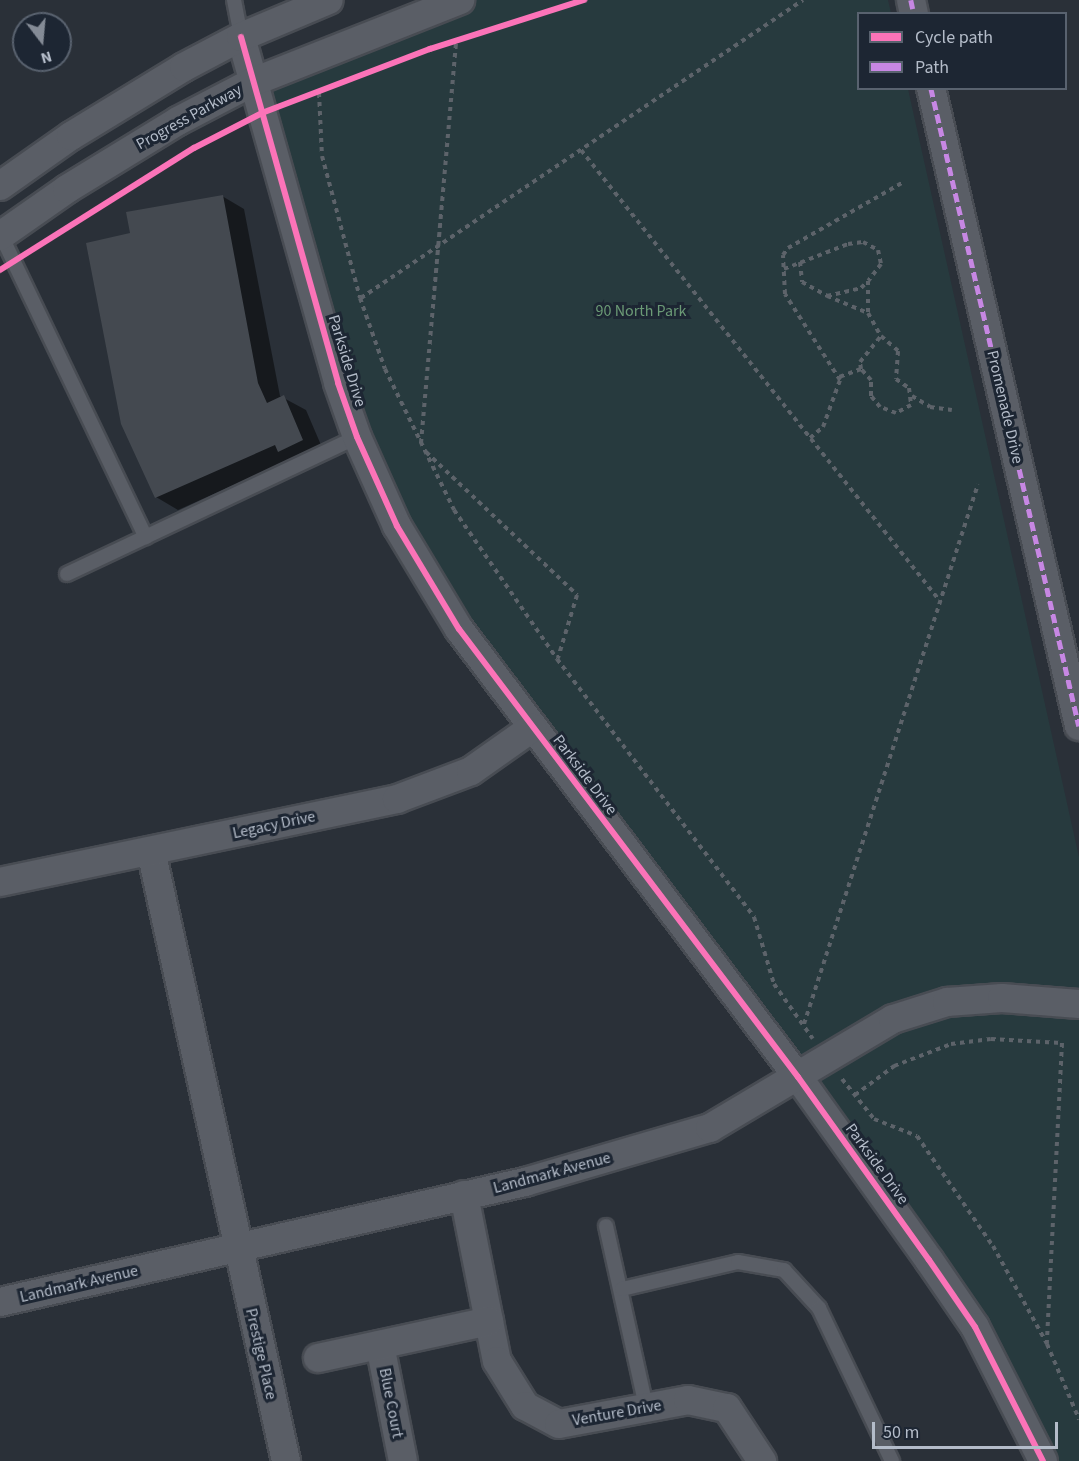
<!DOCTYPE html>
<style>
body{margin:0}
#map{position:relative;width:1079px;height:1461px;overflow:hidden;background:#2a3038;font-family:"Source Sans 3",sans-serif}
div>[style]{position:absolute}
.green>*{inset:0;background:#273a3e}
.shadow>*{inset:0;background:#0007}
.building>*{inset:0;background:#444950}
.path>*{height:4px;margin-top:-2px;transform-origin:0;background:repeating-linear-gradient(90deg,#5d636a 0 4.5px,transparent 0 9px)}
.roads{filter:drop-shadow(2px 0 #484c53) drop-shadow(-2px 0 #484c53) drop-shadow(0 2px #484c53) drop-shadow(0 -2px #484c53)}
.service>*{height:14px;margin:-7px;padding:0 7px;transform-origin:7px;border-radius:7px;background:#5a5e66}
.minor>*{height:28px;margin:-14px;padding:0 14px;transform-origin:14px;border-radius:14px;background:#5a5e66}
.quiet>*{height:4.5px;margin-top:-2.25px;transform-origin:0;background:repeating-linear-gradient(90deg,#c787e3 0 9px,transparent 0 13.5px)}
.cycleway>*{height:6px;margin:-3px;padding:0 3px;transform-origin:3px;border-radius:3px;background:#fb73b8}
span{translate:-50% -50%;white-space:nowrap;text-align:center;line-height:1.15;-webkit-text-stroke:6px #1d2633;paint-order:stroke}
.street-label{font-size:16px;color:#b4bcc9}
.park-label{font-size:16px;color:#6b9a76}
.legend{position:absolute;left:857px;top:12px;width:210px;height:78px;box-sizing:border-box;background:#1d2633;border:2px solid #59626f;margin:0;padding:8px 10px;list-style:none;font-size:18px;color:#b4bcc9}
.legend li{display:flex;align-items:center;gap:12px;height:30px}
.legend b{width:30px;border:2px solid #59626f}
.north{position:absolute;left:12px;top:12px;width:60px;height:60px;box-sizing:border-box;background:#1d2633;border:2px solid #59626f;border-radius:50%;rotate:164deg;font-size:16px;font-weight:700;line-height:24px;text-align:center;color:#b4bcc9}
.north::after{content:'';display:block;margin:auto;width:21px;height:27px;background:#848b96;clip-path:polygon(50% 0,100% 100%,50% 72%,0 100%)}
.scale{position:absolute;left:872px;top:1422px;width:186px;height:27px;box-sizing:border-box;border:3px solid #b4bcc9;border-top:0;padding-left:8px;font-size:18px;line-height:21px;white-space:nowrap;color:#b4bcc9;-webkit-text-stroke:4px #1d2633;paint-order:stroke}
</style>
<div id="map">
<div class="green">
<div style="clip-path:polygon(460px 0,888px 0,891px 13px,858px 14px,858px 88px,908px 89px,1079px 857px,1079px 1461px,1043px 1461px,1007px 1384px,397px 526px,253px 82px)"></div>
</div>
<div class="shadow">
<div style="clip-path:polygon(222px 196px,244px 209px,280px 396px,306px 410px,324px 452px,301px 464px,292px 459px,178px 510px,156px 497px,131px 234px)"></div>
</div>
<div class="building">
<div style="clip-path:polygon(223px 195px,258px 383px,267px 403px,284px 395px,303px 440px,278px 452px,275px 445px,155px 498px,121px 424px,86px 243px,130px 233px,126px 212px)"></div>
</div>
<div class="path">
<div style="left:319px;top:93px;width:63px;rotate:87.3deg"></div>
<div style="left:322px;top:156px;width:147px;rotate:75deg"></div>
<div style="left:360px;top:298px;width:75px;rotate:70.6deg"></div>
<div style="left:385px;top:369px;width:157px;rotate:63.9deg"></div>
<div style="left:454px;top:510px;width:181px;rotate:55.3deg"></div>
<div style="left:557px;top:659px;width:325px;rotate:52.6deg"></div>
<div style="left:754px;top:917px;width:70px;rotate:73.4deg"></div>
<div style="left:774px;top:984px;width:67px;rotate:54.7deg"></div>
<div style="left:581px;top:150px;width:576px;rotate:51.48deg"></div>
<div style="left:800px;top:262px;width:20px;rotate:84deg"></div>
<div style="left:802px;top:282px;width:29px;rotate:29deg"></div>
<div style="left:827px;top:296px;width:35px;rotate:-13deg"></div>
<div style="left:861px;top:288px;width:8px;rotate:-45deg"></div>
<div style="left:784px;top:269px;width:69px;rotate:-21.3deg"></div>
<div style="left:848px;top:244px;width:15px;rotate:-8deg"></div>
<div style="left:863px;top:242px;width:17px;rotate:28deg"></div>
<div style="left:878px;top:250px;width:14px;rotate:78deg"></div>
<div style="left:881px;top:264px;width:21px;rotate:127deg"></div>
<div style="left:868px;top:281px;width:32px;rotate:90deg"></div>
<div style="left:868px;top:313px;width:26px;rotate:61deg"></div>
<div style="left:881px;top:336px;width:23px;rotate:41deg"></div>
<div style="left:898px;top:351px;width:28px;rotate:94deg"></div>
<div style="left:896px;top:379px;width:16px;rotate:35deg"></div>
<div style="left:909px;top:388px;width:17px;rotate:83deg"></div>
<div style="left:911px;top:405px;width:17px;rotate:152deg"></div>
<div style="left:896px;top:413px;width:17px;rotate:-159deg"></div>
<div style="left:880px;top:407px;width:14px;rotate:-129deg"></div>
<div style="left:871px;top:396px;width:16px;rotate:-90deg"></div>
<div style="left:871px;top:380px;width:15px;rotate:-132deg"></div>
<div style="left:861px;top:369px;width:23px;rotate:160deg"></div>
<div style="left:827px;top:296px;width:44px;rotate:22.5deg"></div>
<div style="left:361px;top:298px;width:533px;rotate:-33.99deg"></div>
<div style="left:861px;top:369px;width:7px;rotate:-98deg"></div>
<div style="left:860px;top:362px;width:33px;rotate:-51deg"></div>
<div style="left:912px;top:396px;width:21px;rotate:31deg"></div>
<div style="left:930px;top:407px;width:22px;rotate:8deg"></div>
<div style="left:810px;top:438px;width:17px;rotate:-40deg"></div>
<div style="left:823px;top:427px;width:50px;rotate:-70.1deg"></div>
<div style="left:840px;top:380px;width:102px;rotate:-122.6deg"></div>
<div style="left:785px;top:294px;width:39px;rotate:-93deg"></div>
<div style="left:783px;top:255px;width:9px;rotate:-54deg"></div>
<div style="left:788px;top:248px;width:131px;rotate:-29.7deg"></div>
<div style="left:421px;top:443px;width:404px;rotate:-85deg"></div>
<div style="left:426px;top:452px;width:208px;rotate:43.4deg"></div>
<div style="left:577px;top:595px;width:66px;rotate:106.8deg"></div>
<div style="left:804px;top:1024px;width:567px;rotate:-72.14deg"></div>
<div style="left:842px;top:1079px;width:51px;rotate:51.3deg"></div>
<div style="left:874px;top:1119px;width:46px;rotate:21.6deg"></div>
<div style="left:917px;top:1136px;width:134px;rotate:55.4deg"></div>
<div style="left:993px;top:1246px;width:112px;rotate:61.1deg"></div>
<div style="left:1047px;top:1344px;width:82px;rotate:66.9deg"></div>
<div style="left:855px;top:1095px;width:49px;rotate:-36.6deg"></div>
<div style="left:894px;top:1066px;width:61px;rotate:-21.1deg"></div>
<div style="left:951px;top:1044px;width:40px;rotate:-7.1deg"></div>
<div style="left:991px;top:1039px;width:71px;rotate:3.2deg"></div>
<div style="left:1062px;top:1043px;width:301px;rotate:92.9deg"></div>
</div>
<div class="roads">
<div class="service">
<div style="left:234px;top:0;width:38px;rotate:79deg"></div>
<div style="left:1px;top:235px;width:335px;rotate:64.4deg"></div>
<div style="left:67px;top:574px;width:321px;rotate:-25.3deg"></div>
<div style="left:606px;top:1226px;width:185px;rotate:77.5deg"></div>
<div style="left:622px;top:1289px;width:119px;rotate:-13.1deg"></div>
<div style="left:738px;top:1262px;width:47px;rotate:9.9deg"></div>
<div style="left:784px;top:1270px;width:52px;rotate:47.4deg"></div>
<div style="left:819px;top:1308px;width:170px;rotate:64.5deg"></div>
</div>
<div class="minor">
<div style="left:911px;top:0;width:14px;rotate:78deg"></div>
<div style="left:241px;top:37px;width:359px;rotate:74.3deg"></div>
<div style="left:338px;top:383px;width:57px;rotate:70.6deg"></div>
<div style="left:357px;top:437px;width:98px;rotate:65.8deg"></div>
<div style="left:397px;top:526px;width:120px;rotate:59deg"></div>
<div style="left:459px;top:629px;width:562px;rotate:52.89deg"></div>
<div style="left:798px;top:1077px;width:225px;rotate:54.4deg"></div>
<div style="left:929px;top:1260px;width:81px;rotate:55.5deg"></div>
<div style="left:975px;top:1327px;width:150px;rotate:63.1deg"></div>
<div style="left:931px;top:88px;width:655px;rotate:76.94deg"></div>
<div style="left:0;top:186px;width:87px;rotate:-35.2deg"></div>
<div style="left:71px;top:136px;width:132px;rotate:-31.4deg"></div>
<div style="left:184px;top:67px;width:64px;rotate:-27.8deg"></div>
<div style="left:241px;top:37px;width:95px;rotate:-22.8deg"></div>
<div style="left:0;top:236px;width:82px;rotate:-35deg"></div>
<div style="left:67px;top:189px;width:130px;rotate:-31.5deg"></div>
<div style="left:178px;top:121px;width:85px;rotate:-27.5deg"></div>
<div style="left:253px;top:82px;width:223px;rotate:-21.6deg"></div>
<div style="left:151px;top:851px;width:625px;rotate:77.52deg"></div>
<div style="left:0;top:882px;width:406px;rotate:-11.8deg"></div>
<div style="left:397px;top:799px;width:79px;rotate:-20.7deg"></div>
<div style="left:471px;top:771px;width:75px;rotate:-35.2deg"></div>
<div style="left:464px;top:1195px;width:169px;rotate:78.8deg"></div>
<div style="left:497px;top:1361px;width:53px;rotate:58.1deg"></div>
<div style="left:525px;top:1406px;width:38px;rotate:28deg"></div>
<div style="left:559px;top:1424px;width:131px;rotate:-10.5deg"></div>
<div style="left:688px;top:1400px;width:40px;rotate:12deg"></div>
<div style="left:727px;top:1408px;width:64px;rotate:56.6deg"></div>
<div style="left:0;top:1302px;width:539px;rotate:-12.88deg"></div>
<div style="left:525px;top:1182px;width:193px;rotate:-16.3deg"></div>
<div style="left:710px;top:1128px;width:213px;rotate:-30.8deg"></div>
<div style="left:893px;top:1019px;width:57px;rotate:-17.5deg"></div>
<div style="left:947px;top:1002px;width:55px;rotate:-4.2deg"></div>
<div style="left:1002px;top:998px;width:77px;rotate:4.5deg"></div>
<div style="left:380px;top:1345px;width:118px;rotate:78.8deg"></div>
<div style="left:318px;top:1358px;width:175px;rotate:-12.2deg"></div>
</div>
</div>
<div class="quiet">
<div style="left:911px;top:0;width:14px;rotate:78deg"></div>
<div style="left:931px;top:88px;width:655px;rotate:76.94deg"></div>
</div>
<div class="cycleway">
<div style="left:241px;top:37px;width:359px;rotate:74.3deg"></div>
<div style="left:338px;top:383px;width:57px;rotate:70.6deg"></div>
<div style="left:357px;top:437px;width:98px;rotate:65.8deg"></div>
<div style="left:397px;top:526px;width:120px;rotate:59deg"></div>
<div style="left:459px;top:629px;width:562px;rotate:52.89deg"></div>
<div style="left:798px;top:1077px;width:225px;rotate:54.4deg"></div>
<div style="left:929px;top:1260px;width:81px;rotate:55.5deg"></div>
<div style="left:975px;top:1327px;width:150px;rotate:63.1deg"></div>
<div style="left:0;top:270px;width:229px;rotate:-32.2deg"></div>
<div style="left:194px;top:148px;width:76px;rotate:-27.2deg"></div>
<div style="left:262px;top:113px;width:180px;rotate:-20.9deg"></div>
<div style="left:430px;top:49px;width:162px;rotate:-17.7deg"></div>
</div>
<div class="street-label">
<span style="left:189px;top:117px;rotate:-29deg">Progress Parkway</span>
<span style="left:347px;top:361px;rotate:73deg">Parkside Drive</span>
<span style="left:1005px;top:407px;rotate:77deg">Promenade Drive</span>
<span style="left:585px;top:775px;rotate:53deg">Parkside Drive</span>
<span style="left:274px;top:825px;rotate:-12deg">Legacy Drive</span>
<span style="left:877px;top:1164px;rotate:54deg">Parkside Drive</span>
<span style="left:552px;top:1173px;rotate:-15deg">Landmark Avenue</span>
<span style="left:79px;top:1284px;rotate:-13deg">Landmark Avenue</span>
<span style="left:261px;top:1354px;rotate:77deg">Prestige Place</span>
<span style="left:391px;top:1403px;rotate:79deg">Blue Court</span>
<span style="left:617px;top:1413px;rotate:-10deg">Venture Drive</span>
</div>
<div class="park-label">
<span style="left:641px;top:311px">90 North Park</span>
</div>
<ul class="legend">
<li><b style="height:8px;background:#fb73b8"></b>Cycle path</li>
<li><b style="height:8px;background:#c787e3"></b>Path</li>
</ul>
<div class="north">N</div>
<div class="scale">50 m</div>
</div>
